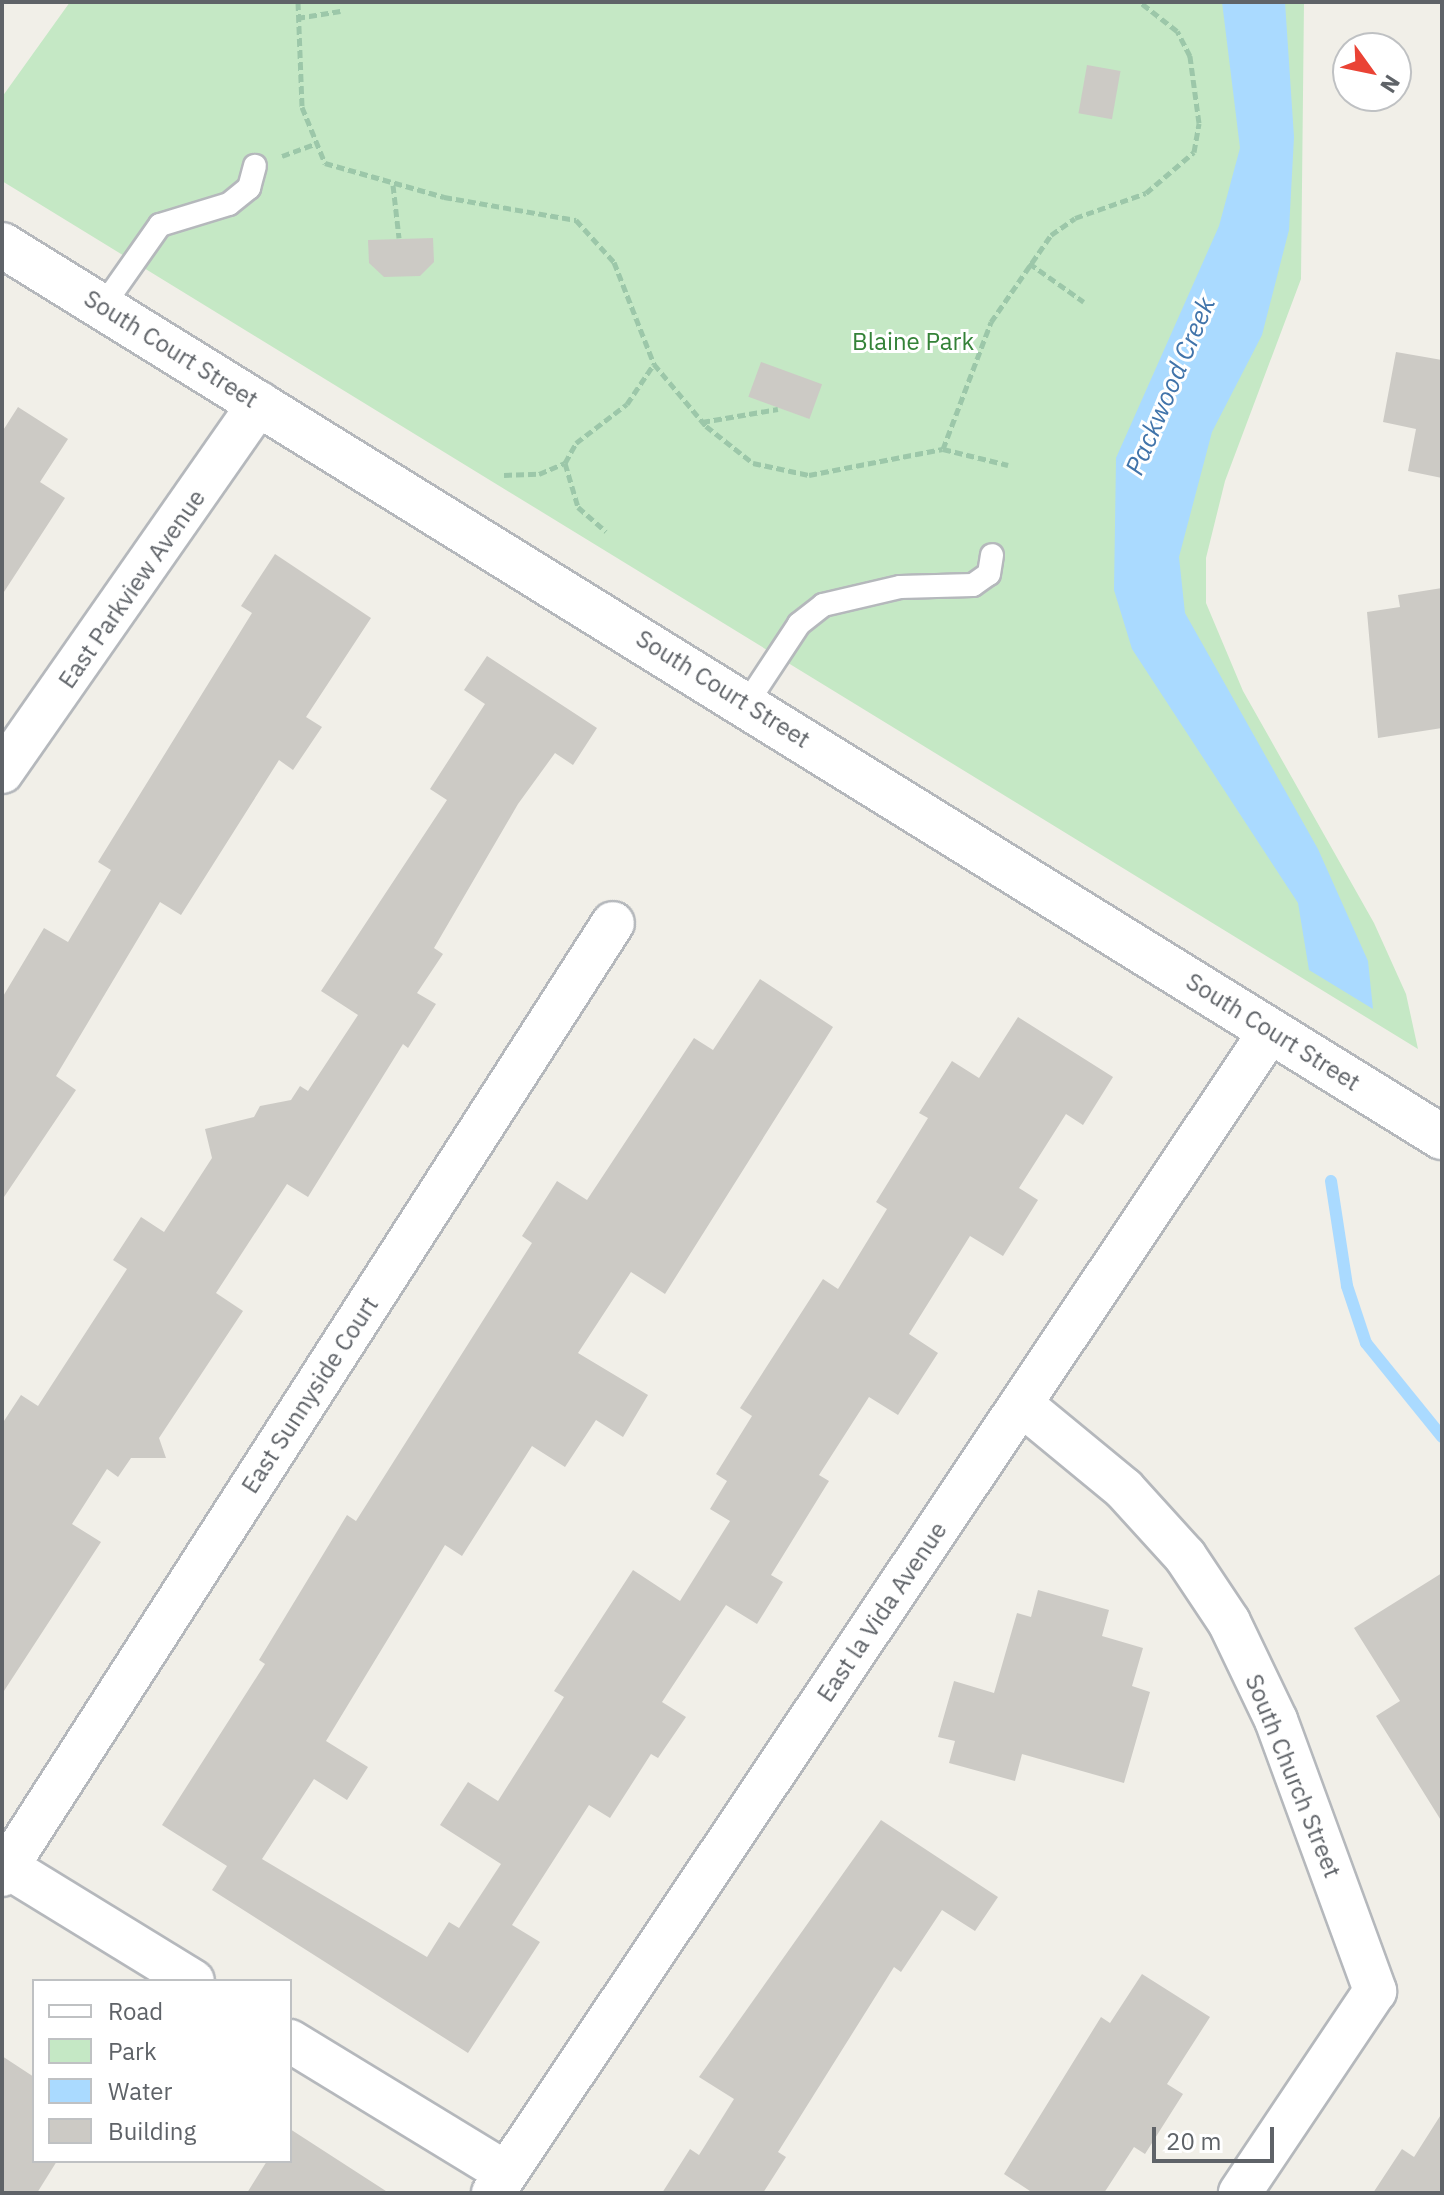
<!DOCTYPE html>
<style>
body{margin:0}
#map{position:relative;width:1444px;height:2195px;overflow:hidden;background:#f1efe8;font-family:"IBM Plex Sans",sans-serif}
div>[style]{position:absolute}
.green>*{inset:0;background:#c5e8c5}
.water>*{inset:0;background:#aadaff}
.stream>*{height:12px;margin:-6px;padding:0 6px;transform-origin:6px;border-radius:6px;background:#aadaff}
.building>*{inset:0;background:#cccac5;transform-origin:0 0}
.path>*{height:5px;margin-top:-2.5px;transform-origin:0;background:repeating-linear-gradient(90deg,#9cc7a9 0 8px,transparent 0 12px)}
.roads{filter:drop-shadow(2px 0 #b5b8bc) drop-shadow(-2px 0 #b5b8bc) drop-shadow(0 2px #b5b8bc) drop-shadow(0 -2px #b5b8bc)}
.service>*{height:22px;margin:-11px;padding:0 11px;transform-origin:11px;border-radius:11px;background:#fff}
.minor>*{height:42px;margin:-21px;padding:0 21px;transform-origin:21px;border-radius:21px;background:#fff}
.tertiary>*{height:44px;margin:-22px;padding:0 22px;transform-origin:22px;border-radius:22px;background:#fff}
span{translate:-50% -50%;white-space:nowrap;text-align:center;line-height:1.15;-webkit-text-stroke:6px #fff;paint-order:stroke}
.park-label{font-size:24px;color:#348238}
.street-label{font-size:24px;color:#5f6368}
.water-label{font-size:26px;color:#4174aa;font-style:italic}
.frame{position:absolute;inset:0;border:4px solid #5f6368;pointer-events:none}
.legend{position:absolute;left:32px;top:1979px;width:260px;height:184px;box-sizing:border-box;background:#fff;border:2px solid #bfc1c3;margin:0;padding:10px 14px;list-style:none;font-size:24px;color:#5f6368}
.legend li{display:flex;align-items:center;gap:16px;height:40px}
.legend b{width:40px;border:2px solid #bfc1c3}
.north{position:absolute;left:1332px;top:32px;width:80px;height:80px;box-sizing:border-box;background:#fff;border:2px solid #bfc1c3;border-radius:50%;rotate:123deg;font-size:22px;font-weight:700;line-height:32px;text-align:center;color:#5f6368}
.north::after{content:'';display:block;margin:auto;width:28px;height:36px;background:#ea4335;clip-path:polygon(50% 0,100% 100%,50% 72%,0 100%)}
.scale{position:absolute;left:1152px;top:2127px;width:122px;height:36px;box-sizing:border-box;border:4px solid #5f6368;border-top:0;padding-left:10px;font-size:24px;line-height:28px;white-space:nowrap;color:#5f6368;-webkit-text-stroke:6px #fff;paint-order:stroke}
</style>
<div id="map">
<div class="green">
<div style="clip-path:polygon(70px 2px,1304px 2px,1301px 279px,1225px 481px,1206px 558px,1206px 603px,1243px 691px,1374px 923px,1406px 994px,1418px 1049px,2px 181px,2px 97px)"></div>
</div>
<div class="water">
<div style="clip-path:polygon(1222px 2px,1285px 2px,1294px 137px,1289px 230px,1262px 335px,1212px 432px,1179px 557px,1185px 613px,1318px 849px,1368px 961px,1373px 1009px,1309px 970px,1298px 903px,1132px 649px,1114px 590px,1116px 458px,1219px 226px,1240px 148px)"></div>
</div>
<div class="stream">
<div style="left:1331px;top:1181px;width:106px;rotate:81.3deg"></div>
<div style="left:1347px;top:1286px;width:60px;rotate:71.6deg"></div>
<div style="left:1366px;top:1343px;width:121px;rotate:51deg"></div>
</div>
<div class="building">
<div style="left:1087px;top:65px;width:34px;height:49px;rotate:10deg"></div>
<div style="clip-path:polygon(433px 238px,434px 262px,420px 276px,384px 277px,369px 263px,368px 240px)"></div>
<div style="clip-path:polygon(1396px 352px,1442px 360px,1442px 478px,1408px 471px,1416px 429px,1383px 422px)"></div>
<div style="left:761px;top:362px;width:65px;height:37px;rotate:20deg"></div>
<div style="clip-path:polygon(18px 407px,68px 439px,40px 482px,65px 498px,2px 595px,2px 432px)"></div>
<div style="clip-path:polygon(275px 554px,371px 618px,306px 717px,322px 727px,293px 770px,279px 760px,181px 915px,160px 902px,56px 1076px,76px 1090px,2px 1200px,2px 998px,44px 928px,68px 942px,111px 870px,98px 862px,252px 613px,241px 606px)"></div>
<div style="clip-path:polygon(1442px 588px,1442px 728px,1378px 738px,1367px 612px,1400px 607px,1398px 595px)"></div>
<div style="clip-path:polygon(487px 656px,597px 728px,573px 765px,555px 753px,518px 804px,434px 948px,443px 954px,417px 993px,436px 1004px,408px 1048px,403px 1044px,308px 1197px,287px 1184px,216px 1293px,243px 1311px,159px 1438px,166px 1458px,131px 1458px,118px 1477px,107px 1469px,72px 1524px,101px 1542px,2px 1694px,2px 1424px,21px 1395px,38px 1406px,127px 1269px,113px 1260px,141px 1217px,164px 1232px,212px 1158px,205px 1129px,254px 1117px,260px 1106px,291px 1100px,300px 1086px,308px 1091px,358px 1015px,321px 991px,447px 800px,430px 789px,485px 704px,464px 690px)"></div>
<div style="clip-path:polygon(760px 979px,833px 1027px,665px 1294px,631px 1272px,578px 1353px,648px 1395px,623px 1437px,596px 1420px,565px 1467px,532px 1446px,462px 1556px,445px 1545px,326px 1741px,368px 1767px,347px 1800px,314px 1779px,262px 1859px,427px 1957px,449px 1922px,459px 1928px,501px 1864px,440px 1825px,468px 1782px,498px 1801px,564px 1697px,554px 1691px,633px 1570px,680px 1601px,730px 1521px,710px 1509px,727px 1481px,716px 1474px,752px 1416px,740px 1408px,823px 1279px,838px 1289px,887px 1209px,876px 1202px,928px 1118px,919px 1113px,952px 1061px,979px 1078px,1018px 1017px,1113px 1077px,1083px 1125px,1066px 1114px,1019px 1188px,1038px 1200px,1003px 1256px,970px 1236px,909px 1334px,938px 1353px,898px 1415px,869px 1397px,819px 1475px,829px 1481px,771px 1575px,783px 1582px,757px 1624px,726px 1605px,662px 1702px,686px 1717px,658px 1758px,651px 1754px,610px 1818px,589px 1805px,512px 1925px,540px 1942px,468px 2053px,212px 1890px,227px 1866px,162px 1825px,265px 1664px,259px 1660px,347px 1515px,356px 1521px,532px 1243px,522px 1236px,557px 1181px,587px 1200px,694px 1038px,713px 1050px)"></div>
<div style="clip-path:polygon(1442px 1573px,1442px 1822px,1376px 1716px,1400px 1701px,1354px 1628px)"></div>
<div style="clip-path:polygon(1038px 1590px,1109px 1610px,1102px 1636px,1143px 1648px,1132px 1686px,1150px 1692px,1124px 1783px,1022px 1754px,1015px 1781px,949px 1763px,955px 1741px,938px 1737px,954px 1681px,994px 1693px,1017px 1613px,1031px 1617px)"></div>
<div style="clip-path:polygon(881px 1820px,998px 1897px,975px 1931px,942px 1910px,901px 1972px,894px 1967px,778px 2152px,786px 2157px,763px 2193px,662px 2193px,690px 2149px,699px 2155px,734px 2099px,699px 2077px)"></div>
<div style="clip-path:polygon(1142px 1974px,1210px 2017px,1167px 2084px,1183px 2094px,1145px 2154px,1134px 2147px,1104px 2193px,1033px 2193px,1004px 2174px,1101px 2017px,1110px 2023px)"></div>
<div style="clip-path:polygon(2px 2056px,34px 2077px,34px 2161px,57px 2161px,37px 2193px,2px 2193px)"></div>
<div style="clip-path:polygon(1442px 2113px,1442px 2193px,1373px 2193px,1402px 2149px,1414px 2157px)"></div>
<div style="clip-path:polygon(290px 2129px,389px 2193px,247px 2193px,267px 2161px,290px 2161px)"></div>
</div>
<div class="path">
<div style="left:298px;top:2px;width:105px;rotate:87.8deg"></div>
<div style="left:302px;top:107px;width:61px;rotate:67.7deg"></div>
<div style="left:325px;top:163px;width:124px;rotate:15.9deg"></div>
<div style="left:444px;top:197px;width:134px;rotate:9.9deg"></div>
<div style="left:576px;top:220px;width:57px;rotate:47.9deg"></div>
<div style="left:614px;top:262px;width:110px;rotate:68.6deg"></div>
<div style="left:654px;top:364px;width:81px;rotate:50deg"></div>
<div style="left:706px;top:426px;width:60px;rotate:38.2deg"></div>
<div style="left:753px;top:463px;width:57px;rotate:12.1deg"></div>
<div style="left:809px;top:475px;width:136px;rotate:-11deg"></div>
<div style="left:943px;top:449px;width:136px;rotate:-69.3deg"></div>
<div style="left:991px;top:322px;width:106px;rotate:-55.4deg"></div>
<div style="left:1051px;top:235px;width:29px;rotate:-35deg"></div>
<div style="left:1075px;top:218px;width:75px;rotate:-19.4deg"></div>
<div style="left:1146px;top:193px;width:63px;rotate:-40.5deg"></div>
<div style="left:1194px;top:152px;width:29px;rotate:-80deg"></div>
<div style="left:1199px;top:123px;width:68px;rotate:-97.7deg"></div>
<div style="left:1190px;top:56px;width:28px;rotate:-117deg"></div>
<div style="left:1177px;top:31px;width:47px;rotate:-141.9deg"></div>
<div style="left:297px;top:18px;width:44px;rotate:-9.2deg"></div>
<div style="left:282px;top:156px;width:33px;rotate:-20deg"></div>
<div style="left:393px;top:185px;width:53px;rotate:83.5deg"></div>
<div style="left:1029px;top:263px;width:67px;rotate:35.3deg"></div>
<div style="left:702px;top:422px;width:77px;rotate:-9.7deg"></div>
<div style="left:943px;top:449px;width:67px;rotate:13.8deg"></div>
<div style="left:565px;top:463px;width:23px;rotate:-61deg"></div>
<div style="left:576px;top:443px;width:64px;rotate:-37.4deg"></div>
<div style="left:627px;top:404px;width:48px;rotate:-56deg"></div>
<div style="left:504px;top:475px;width:35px;rotate:-2deg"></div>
<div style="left:539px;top:474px;width:28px;rotate:-23deg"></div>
<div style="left:565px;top:463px;width:46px;rotate:73.5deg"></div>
<div style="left:578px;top:507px;width:37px;rotate:41deg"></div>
</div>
<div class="roads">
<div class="service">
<div style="left:103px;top:306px;width:99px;rotate:-54.9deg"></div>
<div style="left:160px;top:225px;width:72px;rotate:-16.9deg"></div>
<div style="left:229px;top:204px;width:26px;rotate:-39deg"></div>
<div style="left:249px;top:188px;width:23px;rotate:-75deg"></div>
<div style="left:747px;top:703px;width:95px;rotate:-56.6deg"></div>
<div style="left:799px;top:624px;width:31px;rotate:-38deg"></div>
<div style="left:823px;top:605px;width:79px;rotate:-13.2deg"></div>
<div style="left:900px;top:587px;width:73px;rotate:-1.6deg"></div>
<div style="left:973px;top:585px;width:19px;rotate:-35deg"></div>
<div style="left:989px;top:574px;width:19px;rotate:-81deg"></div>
</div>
<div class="minor">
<div style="left:2px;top:772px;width:450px;rotate:-55.1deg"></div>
<div style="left:1021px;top:1404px;width:134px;rotate:39.5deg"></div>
<div style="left:1124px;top:1489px;width:91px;rotate:47.7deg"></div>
<div style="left:1185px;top:1556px;width:79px;rotate:56.3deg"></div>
<div style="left:1229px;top:1622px;width:109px;rotate:64.4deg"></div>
<div style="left:1276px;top:1720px;width:289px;rotate:69.9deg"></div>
<div style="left:1375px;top:1991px;width:243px;rotate:123.8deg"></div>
<div style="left:7px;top:1867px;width:218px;rotate:31.5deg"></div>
<div style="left:2px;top:1875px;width:1131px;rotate:-57.31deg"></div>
<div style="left:290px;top:2041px;width:253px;rotate:31.4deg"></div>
<div style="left:493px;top:2193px;width:1399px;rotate:-56.22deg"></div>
</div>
<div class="tertiary">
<div style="left:2px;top:245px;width:1694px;rotate:31.78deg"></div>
</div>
</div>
<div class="park-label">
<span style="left:913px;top:342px">Blaine Park</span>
</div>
<div class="street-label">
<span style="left:171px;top:349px;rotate:32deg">South Court Street</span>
<span style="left:132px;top:589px;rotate:-55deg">East Parkview Avenue</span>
<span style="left:723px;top:689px;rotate:32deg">South Court Street</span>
<span style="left:1273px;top:1032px;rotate:32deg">South Court Street</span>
<span style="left:310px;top:1395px;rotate:-57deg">East Sunnyside Court</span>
<span style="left:882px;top:1612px;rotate:-56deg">East la Vida Avenue</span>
<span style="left:1293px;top:1776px;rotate:68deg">South Church Street</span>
</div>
<div class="water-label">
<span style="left:1170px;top:386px;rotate:-67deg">Packwood Creek</span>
</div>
<div class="frame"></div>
<ul class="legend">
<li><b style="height:10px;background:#fff"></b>Road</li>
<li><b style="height:22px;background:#c5e8c5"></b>Park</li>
<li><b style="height:22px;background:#aadaff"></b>Water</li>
<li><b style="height:22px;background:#cccac5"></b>Building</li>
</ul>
<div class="north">N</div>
<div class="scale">20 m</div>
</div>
